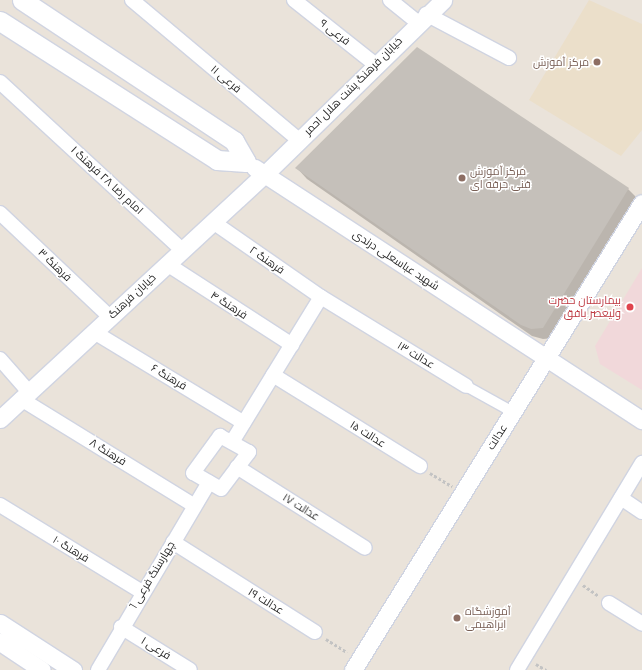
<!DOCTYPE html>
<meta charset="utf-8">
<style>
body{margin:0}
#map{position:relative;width:642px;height:670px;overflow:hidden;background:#eae3da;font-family:Montserrat,Cairo,sans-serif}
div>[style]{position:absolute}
.education>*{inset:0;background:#ebdfca}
.medical>*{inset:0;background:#f1d8da}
.shadow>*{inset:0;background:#0003}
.building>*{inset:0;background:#c5c0ba}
.path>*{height:2.5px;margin-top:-1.25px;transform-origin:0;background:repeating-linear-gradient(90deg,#c3c3c3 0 3px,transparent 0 5px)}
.roads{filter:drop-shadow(1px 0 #d0d4e1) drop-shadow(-1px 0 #d0d4e1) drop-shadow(0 1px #d0d4e1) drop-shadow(0 -1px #d0d4e1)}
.pedestrian>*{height:10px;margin:-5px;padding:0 5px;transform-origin:5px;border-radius:5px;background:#fff}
.minor>*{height:14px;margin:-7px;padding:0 7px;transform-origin:7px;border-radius:7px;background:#fff}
.tertiary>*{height:17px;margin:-8.5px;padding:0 8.5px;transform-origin:8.5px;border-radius:8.5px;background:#fff}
.secondary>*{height:19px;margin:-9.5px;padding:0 9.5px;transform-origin:9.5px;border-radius:9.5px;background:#fff}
.dots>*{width:11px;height:11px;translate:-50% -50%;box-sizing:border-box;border:2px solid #fff;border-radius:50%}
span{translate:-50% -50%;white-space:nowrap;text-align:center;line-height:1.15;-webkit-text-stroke:3px #fff;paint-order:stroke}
.street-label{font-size:11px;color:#282828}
.education-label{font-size:11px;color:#785e54}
.right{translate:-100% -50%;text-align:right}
.left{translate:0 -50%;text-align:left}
.health-label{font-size:11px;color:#be3a42}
</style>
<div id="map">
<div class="education">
<div style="clip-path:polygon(589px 0,642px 24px,642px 130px,621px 156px,529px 100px)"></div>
</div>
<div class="medical">
<div style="clip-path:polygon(642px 268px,642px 390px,600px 364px,595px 346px)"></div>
</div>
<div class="shadow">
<div style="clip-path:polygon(297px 168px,628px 189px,639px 200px,554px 338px,543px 339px,532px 336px,307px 179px)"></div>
</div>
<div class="building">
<div style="clip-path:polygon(417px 47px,629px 188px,543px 328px,531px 329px,521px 325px,295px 168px)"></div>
</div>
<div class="path">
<div style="left:430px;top:473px;width:26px;rotate:31deg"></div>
<div style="left:583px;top:585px;width:19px;rotate:35deg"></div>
<div style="left:326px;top:639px;width:25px;rotate:32deg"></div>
<div style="left:536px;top:664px;width:12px;rotate:31deg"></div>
</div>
<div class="roads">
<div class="pedestrian">
<div style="left:466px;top:386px;width:54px;rotate:29deg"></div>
</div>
<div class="minor">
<div style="left:132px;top:0;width:218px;rotate:40deg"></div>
<div style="left:294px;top:0;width:105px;rotate:38.4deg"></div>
<div style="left:390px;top:0;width:35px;rotate:39deg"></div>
<div style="left:426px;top:14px;width:94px;rotate:27.9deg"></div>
<div style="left:0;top:82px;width:248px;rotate:42.7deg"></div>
<div style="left:0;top:213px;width:151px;rotate:43.4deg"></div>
<div style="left:213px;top:222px;width:131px;rotate:34.8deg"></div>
<div style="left:321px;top:297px;width:170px;rotate:31.5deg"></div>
<div style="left:167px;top:264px;width:149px;rotate:32.9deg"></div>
<div style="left:94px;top:332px;width:175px;rotate:31.2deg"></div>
<div style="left:0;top:359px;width:44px;rotate:48.7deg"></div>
<div style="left:273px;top:375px;width:173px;rotate:31.8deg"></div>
<div style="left:21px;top:399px;width:204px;rotate:31.6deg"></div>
<div style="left:220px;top:436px;width:33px;rotate:29deg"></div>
<div style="left:249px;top:452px;width:46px;rotate:127.1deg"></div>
<div style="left:221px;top:489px;width:32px;rotate:-150deg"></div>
<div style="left:193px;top:473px;width:46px;rotate:-53.9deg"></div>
<div style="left:232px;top:442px;width:170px;rotate:-58.5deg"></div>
<div style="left:237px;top:467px;width:151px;rotate:32.3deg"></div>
<div style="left:621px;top:498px;width:25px;rotate:34deg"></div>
<div style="left:0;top:505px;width:167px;rotate:31.5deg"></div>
<div style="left:173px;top:542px;width:168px;rotate:32.4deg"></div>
<div style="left:609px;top:603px;width:39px;rotate:32deg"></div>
<div style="left:121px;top:627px;width:81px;rotate:31.9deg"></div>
<div style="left:98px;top:670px;width:218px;rotate:-59.4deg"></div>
<div style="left:517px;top:670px;width:242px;rotate:-58.9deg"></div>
</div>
<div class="tertiary">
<div style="left:255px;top:168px;width:462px;rotate:33.1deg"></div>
<div style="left:0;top:419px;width:361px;rotate:-42.8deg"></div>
<div style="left:265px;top:174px;width:249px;rotate:-44.3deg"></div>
<div style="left:0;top:623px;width:87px;rotate:32.8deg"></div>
<div style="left:0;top:642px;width:50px;rotate:33.7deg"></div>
<div style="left:353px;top:670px;width:549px;rotate:-58.25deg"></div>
</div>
<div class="secondary">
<div style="left:22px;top:0;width:255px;rotate:33.6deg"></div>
<div style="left:234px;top:141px;width:24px;rotate:60deg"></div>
<div style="left:0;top:21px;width:258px;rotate:32.6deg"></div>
<div style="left:217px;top:160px;width:29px;rotate:4deg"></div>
</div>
</div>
<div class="dots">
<div style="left:597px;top:62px;background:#8d6e63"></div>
<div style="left:462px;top:178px;background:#8d6e63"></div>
<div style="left:630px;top:307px;background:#e0444e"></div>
<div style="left:457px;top:618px;background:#8d6e63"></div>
</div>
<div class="street-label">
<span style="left:335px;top:32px;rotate:38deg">فرعی ۹</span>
<span style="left:226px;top:79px;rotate:40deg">فرعی ۱۱</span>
<span style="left:353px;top:86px;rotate:-45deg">خیابان فرهنگ پشت هلال احمر</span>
<span style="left:107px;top:180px;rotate:43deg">امام رضا ۲۸ فرهنگ ۱</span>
<span style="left:267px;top:260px;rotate:35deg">فرهنگ ۲</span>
<span style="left:396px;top:260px;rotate:33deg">شهید عباسعلی درندی</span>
<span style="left:55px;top:265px;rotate:44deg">فرهنگ ۳</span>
<span style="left:132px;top:296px;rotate:-43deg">خیابان فرهنگ</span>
<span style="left:229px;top:305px;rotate:33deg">فرهنگ ۴</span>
<span style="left:416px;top:355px;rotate:31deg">عدالت ۱۳</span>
<span style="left:169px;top:377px;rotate:31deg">فرهنگ ۶</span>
<span style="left:368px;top:434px;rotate:32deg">عدالت ۱۵</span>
<span style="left:497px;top:437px;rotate:-58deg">عدالت</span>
<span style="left:108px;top:452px;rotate:32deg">فرهنگ ۸</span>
<span style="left:301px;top:507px;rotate:32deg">عدالت ۱۷</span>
<span style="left:71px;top:549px;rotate:31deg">فرهنگ ۱۰</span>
<span style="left:152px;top:575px;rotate:-59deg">چهارسنگ فرعی 1</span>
<span style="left:266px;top:601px;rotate:32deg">عدالت ۱۹</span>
<span style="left:156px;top:648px;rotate:32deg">فرعی ۱</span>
</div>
<div class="education-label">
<span class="right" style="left:589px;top:62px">مرکز آموزش</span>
<span class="left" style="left:470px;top:178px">مرکز آموزش<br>فنی حرفه ای</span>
<span class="left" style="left:465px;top:618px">آموزشگاه<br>ابراهیمی</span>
</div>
<div class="health-label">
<span class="right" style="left:621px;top:307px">بیمارستان حضرت<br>ولیعصر بافق</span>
</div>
</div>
